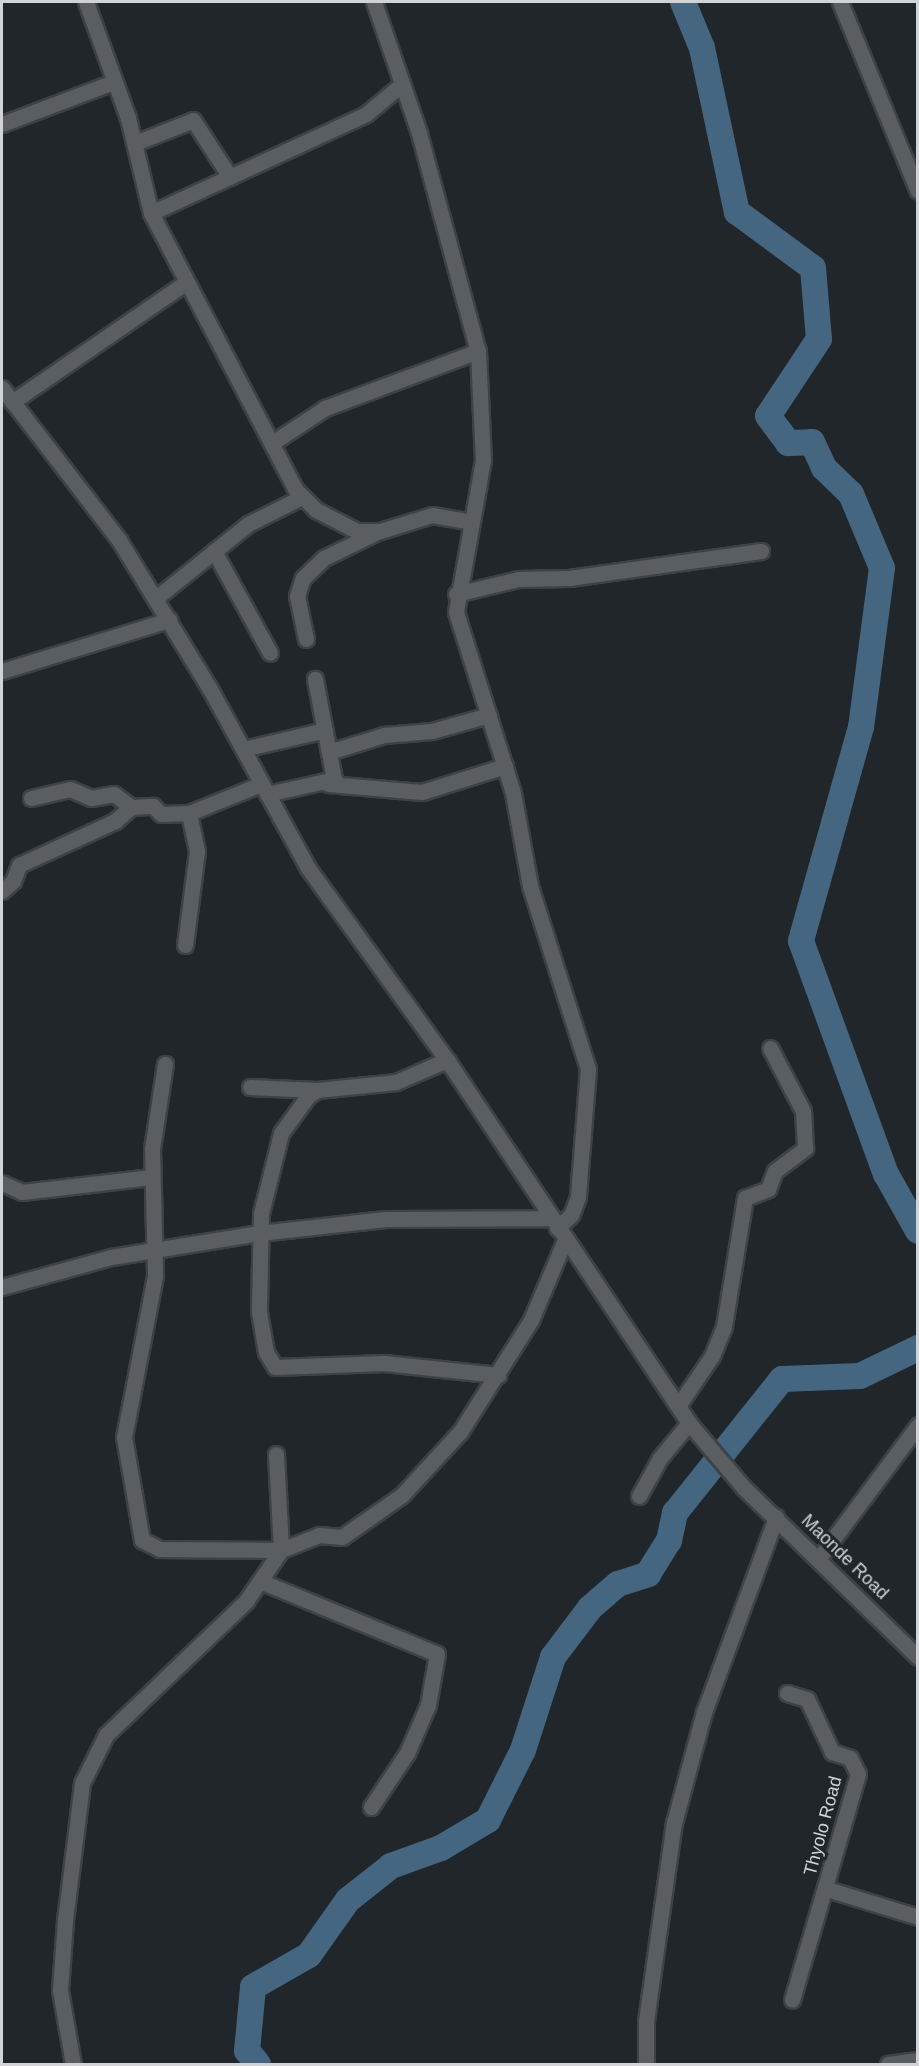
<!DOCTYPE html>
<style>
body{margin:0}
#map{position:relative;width:919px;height:2066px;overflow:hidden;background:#21262a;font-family:Helvetica,sans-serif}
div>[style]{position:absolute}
.river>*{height:26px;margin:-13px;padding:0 13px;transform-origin:13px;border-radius:13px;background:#446680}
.roads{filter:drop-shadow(2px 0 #3d4246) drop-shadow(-2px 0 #3d4246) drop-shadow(0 2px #3d4246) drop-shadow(0 -2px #3d4246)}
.minor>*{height:15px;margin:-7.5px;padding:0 7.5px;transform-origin:7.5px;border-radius:7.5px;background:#5b5e60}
span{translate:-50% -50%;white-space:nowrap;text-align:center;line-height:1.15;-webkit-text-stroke:6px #21262a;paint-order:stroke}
.street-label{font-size:18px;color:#d0d4d6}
.frame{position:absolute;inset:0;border:3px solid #d0d4d6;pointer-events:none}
</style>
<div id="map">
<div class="river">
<div style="left:683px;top:2px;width:50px;rotate:67.6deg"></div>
<div style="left:702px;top:48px;width:168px;rotate:78deg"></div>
<div style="left:737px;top:212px;width:94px;rotate:36.4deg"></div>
<div style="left:813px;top:268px;width:71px;rotate:85.2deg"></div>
<div style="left:819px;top:339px;width:92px;rotate:123.5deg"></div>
<div style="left:768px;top:416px;width:34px;rotate:53deg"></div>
<div style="left:788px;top:443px;width:24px;rotate:-2deg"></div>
<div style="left:812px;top:442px;width:29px;rotate:65deg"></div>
<div style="left:824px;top:468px;width:37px;rotate:44deg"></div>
<div style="left:851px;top:494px;width:80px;rotate:67.3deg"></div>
<div style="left:882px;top:568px;width:160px;rotate:97.5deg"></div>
<div style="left:861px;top:727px;width:222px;rotate:105.7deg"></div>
<div style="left:801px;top:941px;width:248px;rotate:70deg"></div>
<div style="left:886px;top:1174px;width:65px;rotate:60.7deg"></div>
<div style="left:258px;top:2064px;width:17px;rotate:-130deg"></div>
<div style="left:247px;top:2051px;width:64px;rotate:-84.6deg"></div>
<div style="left:253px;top:1987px;width:64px;rotate:-29.7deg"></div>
<div style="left:309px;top:1955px;width:67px;rotate:-54.7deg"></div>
<div style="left:348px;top:1900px;width:55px;rotate:-38.3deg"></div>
<div style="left:391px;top:1866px;width:53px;rotate:-19.8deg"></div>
<div style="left:441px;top:1848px;width:55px;rotate:-30.8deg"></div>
<div style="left:488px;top:1820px;width:78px;rotate:-63.4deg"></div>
<div style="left:523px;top:1750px;width:98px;rotate:-72.1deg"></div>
<div style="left:553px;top:1657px;width:61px;rotate:-52.9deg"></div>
<div style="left:590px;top:1608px;width:37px;rotate:-41deg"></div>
<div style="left:618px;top:1584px;width:32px;rotate:-18deg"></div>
<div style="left:648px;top:1574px;width:39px;rotate:-58deg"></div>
<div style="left:669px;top:1541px;width:29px;rotate:-78deg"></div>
<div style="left:675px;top:1513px;width:171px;rotate:-51.4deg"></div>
<div style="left:782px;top:1379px;width:78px;rotate:-2.2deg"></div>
<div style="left:860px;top:1376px;width:64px;rotate:-25.8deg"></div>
</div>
<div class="roads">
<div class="minor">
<div style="left:86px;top:2px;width:123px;rotate:70.1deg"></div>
<div style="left:128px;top:118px;width:98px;rotate:76.4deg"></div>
<div style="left:151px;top:213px;width:313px;rotate:62.4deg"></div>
<div style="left:296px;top:490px;width:28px;rotate:45deg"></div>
<div style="left:316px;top:510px;width:46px;rotate:27.1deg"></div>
<div style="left:357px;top:531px;width:23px"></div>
<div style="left:380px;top:531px;width:54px;rotate:-17.1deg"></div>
<div style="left:432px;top:515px;width:40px;rotate:10deg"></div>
<div style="left:374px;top:2px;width:139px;rotate:71deg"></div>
<div style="left:419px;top:133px;width:226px;rotate:74.9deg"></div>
<div style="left:478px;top:351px;width:109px;rotate:87.4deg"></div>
<div style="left:483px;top:460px;width:154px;rotate:100.1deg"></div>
<div style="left:456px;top:612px;width:190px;rotate:72.5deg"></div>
<div style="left:513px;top:793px;width:95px;rotate:79.6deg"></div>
<div style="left:530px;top:886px;width:192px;rotate:72.4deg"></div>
<div style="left:588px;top:1069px;width:128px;rotate:94.5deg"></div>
<div style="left:578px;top:1197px;width:19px;rotate:111deg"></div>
<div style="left:571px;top:1215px;width:19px;rotate:137deg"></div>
<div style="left:840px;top:2px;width:204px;rotate:67.6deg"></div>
<div style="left:2px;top:124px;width:119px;rotate:-20.7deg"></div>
<div style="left:135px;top:143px;width:62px;rotate:-21.6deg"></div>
<div style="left:193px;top:120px;width:68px;rotate:57deg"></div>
<div style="left:151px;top:213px;width:237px;rotate:-24.7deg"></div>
<div style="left:366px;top:114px;width:45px;rotate:-39.6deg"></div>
<div style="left:2px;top:388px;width:192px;rotate:52.4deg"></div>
<div style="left:119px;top:540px;width:175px;rotate:58.6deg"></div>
<div style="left:210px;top:689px;width:204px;rotate:61.3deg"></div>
<div style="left:308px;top:868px;width:237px;rotate:54.1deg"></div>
<div style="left:447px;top:1060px;width:436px;rotate:56.3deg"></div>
<div style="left:689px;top:1423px;width:84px;rotate:49.8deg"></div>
<div style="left:743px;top:1487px;width:244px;rotate:44.2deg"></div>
<div style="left:12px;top:402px;width:210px;rotate:-34.5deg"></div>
<div style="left:272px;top:443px;width:64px;rotate:-33.4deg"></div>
<div style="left:325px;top:408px;width:163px;rotate:-20.4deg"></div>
<div style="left:214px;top:551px;width:116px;rotate:61.2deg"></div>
<div style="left:456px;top:594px;width:64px;rotate:-13.6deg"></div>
<div style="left:518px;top:579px;width:51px;rotate:-1.1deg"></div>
<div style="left:569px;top:578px;width:194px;rotate:-8deg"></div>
<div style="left:156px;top:598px;width:118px;rotate:-38.8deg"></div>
<div style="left:248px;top:524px;width:60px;rotate:-26.6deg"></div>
<div style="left:306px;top:639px;width:44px;rotate:-101.8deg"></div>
<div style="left:297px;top:596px;width:19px;rotate:-72deg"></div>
<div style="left:303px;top:578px;width:29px;rotate:-44deg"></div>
<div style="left:324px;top:558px;width:59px;rotate:-26.1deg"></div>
<div style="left:2px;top:671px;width:175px;rotate:-17deg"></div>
<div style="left:243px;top:749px;width:84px;rotate:-13deg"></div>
<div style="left:329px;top:752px;width:58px;rotate:-17.2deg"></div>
<div style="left:384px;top:735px;width:48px;rotate:-4.8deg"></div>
<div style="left:432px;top:731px;width:59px;rotate:-15.7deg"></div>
<div style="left:328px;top:784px;width:94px;rotate:4.9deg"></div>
<div style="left:422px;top:792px;width:87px;rotate:-17.4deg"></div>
<div style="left:267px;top:794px;width:69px;rotate:-12.6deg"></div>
<div style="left:334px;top:779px;width:102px;rotate:-100.8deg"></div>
<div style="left:31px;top:798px;width:40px;rotate:-13deg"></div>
<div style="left:70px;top:789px;width:23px;rotate:23deg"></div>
<div style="left:91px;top:798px;width:23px;rotate:-10deg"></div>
<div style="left:114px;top:794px;width:21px;rotate:37deg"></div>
<div style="left:131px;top:807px;width:22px;rotate:-3deg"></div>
<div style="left:153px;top:806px;width:11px;rotate:45deg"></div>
<div style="left:161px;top:814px;width:28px;rotate:-2deg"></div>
<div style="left:189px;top:813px;width:78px;rotate:-21.9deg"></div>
<div style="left:2px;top:891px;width:15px;rotate:-42deg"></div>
<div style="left:13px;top:881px;width:17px;rotate:-69deg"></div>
<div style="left:19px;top:865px;width:106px;rotate:-24.6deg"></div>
<div style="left:115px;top:821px;width:21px;rotate:-41deg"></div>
<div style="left:185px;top:945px;width:95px;rotate:-82.7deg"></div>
<div style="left:197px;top:851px;width:39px;rotate:-102deg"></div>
<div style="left:447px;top:1060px;width:56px;rotate:156.7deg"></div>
<div style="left:396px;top:1082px;width:79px;rotate:174.2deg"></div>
<div style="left:317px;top:1090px;width:11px;rotate:146deg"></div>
<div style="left:308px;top:1096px;width:46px;rotate:126.1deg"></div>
<div style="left:281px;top:1133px;width:82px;rotate:104deg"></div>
<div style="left:261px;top:1213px;width:99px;rotate:91.2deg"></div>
<div style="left:259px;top:1312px;width:41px;rotate:80.1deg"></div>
<div style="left:266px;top:1352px;width:17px;rotate:59deg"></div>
<div style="left:275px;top:1367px;width:109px;rotate:-2.1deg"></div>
<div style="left:384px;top:1363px;width:115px;rotate:6deg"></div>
<div style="left:165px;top:1064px;width:86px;rotate:98.7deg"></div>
<div style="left:152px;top:1149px;width:127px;rotate:88.6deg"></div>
<div style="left:155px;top:1276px;width:164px;rotate:100.9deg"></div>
<div style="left:124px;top:1437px;width:105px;rotate:80.1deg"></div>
<div style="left:142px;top:1540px;width:20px;rotate:27deg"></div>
<div style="left:160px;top:1549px;width:121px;rotate:0.5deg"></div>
<div style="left:281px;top:1550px;width:96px;rotate:-93deg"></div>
<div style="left:250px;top:1087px;width:67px;rotate:2.6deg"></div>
<div style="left:2px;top:1183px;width:22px;rotate:24deg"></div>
<div style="left:22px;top:1192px;width:130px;rotate:-6.6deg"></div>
<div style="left:2px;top:1287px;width:113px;rotate:-15.4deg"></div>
<div style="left:111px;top:1257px;width:150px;rotate:-9.2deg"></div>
<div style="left:259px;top:1233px;width:127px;rotate:-6.3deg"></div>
<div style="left:385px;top:1219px;width:165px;rotate:-0.3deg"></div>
<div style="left:678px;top:1406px;width:60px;rotate:-55.8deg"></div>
<div style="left:712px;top:1356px;width:32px;rotate:-68deg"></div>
<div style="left:724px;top:1326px;width:130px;rotate:-80.7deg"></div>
<div style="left:745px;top:1198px;width:25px;rotate:-21deg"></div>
<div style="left:768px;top:1189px;width:19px;rotate:-69deg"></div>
<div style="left:775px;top:1171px;width:38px;rotate:-37deg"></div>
<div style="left:805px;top:1148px;width:37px;rotate:-93deg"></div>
<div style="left:803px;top:1111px;width:71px;rotate:-117.6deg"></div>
<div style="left:639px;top:1496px;width:43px;rotate:-61.1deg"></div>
<div style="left:660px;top:1458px;width:45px;rotate:-50.4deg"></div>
<div style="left:819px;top:1558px;width:166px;rotate:-53.3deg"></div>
<div style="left:260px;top:1581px;width:191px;rotate:22.4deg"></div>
<div style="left:437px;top:1654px;width:52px;rotate:100deg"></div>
<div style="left:428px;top:1705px;width:52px;rotate:113.6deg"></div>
<div style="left:407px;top:1753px;width:65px;rotate:123.7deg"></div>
<div style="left:787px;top:1693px;width:21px;rotate:17deg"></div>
<div style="left:807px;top:1699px;width:59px;rotate:64.7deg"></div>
<div style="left:832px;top:1752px;width:19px;rotate:18deg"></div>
<div style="left:850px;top:1758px;width:18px;rotate:63deg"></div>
<div style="left:858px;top:1774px;width:235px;rotate:106.3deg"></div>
<div style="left:827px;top:1889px;width:95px;rotate:17.1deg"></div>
<div style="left:73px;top:2064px;width:75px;rotate:-100deg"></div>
<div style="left:60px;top:1990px;width:70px;rotate:-85.9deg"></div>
<div style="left:65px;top:1920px;width:138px;rotate:-82.9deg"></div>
<div style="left:82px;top:1783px;width:54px;rotate:-63.4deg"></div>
<div style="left:106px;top:1735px;width:194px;rotate:-43.7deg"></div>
<div style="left:246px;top:1601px;width:62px;rotate:-55.5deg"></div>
<div style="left:281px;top:1550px;width:41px;rotate:-21.5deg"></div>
<div style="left:319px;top:1535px;width:23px;rotate:5deg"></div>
<div style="left:342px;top:1537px;width:73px;rotate:-35deg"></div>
<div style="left:402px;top:1495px;width:86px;rotate:-47.4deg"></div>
<div style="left:460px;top:1432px;width:133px;rotate:-57.6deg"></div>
<div style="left:531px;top:1320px;width:87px;rotate:-67deg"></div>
<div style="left:646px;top:2064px;width:43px;rotate:-90deg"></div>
<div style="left:646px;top:2021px;width:200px;rotate:-82deg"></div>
<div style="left:674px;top:1823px;width:115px;rotate:-74.9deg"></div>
<div style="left:704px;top:1712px;width:208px;rotate:-69.7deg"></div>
<div style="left:888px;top:2064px;width:30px;rotate:-8deg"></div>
</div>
</div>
<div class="street-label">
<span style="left:845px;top:1557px;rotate:44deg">Maonde Road</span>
<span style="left:823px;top:1826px;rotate:-75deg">Thyolo Road</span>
</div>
<div class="frame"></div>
</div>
